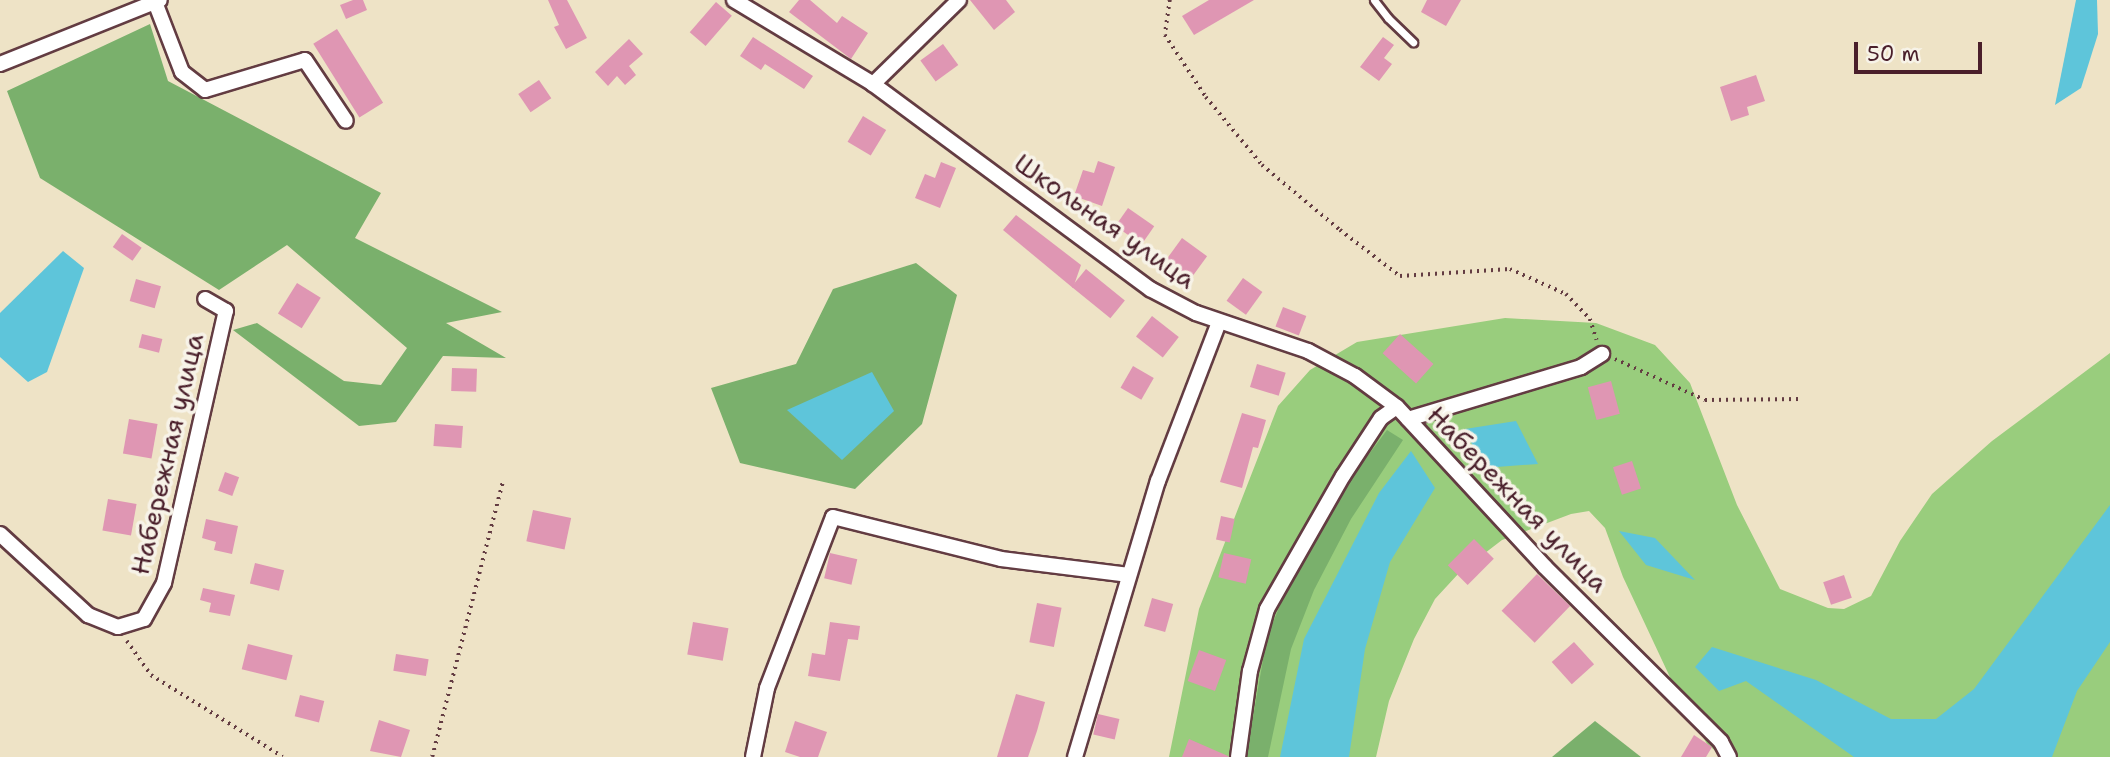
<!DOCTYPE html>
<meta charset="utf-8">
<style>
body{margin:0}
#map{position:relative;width:2110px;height:757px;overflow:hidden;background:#eee3c6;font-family:"Shantell Sans",sans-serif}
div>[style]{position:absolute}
.green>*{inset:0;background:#99cd7d}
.forest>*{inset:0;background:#7ab06c}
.water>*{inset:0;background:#5ec5da}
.building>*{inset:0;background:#df96b3;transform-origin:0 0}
.path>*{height:3.5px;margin-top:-1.75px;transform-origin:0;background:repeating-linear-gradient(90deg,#633c42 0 2px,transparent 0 7px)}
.roads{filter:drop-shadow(2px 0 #633c42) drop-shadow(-2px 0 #633c42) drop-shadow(0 2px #633c42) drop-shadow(0 -2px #633c42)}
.lane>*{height:7px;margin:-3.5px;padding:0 3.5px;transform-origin:3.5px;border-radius:3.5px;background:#fff}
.street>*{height:14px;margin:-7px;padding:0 7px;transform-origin:7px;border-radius:7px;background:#fff}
span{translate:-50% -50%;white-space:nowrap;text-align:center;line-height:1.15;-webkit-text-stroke:7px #f7f3e8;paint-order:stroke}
.street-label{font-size:26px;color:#4a1f2b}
.scale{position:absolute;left:1854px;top:42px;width:128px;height:32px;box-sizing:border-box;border:4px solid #4a1f2b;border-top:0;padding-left:9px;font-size:21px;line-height:24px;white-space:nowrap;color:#4a1f2b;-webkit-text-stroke:5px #f7f3e8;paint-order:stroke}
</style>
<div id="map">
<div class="green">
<div style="clip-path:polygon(1505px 318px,1596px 323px,1655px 345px,1690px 383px,1737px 505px,1780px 589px,1828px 608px,1844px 609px,1871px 596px,1900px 541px,1932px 494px,1992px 441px,2110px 353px,2110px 757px,1723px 757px,1707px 744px,1676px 690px,1623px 577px,1605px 528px,1589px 511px,1571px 514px,1502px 540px,1459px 573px,1435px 599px,1414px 639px,1389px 701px,1376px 757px,1169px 757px,1199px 609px,1278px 406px,1310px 370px,1357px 342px)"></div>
</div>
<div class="forest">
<div style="clip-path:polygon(150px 24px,168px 81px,381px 193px,355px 238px,502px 312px,446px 323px,506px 358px,443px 356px,396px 422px,359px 426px,233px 330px,257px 323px,344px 381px,381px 385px,407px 348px,287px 245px,219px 290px,40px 178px,7px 91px)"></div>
<div style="clip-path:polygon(916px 263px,957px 295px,922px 424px,855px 489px,740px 463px,711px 388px,796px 364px,833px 289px)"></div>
<div style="clip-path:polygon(1387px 430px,1403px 440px,1351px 519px,1314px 590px,1291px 649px,1268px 757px,1246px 757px,1267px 637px,1285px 593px,1311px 538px,1346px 485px)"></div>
<div style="clip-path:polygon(1595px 721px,1641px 757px,1552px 757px)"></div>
</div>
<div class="water">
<div style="clip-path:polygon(2076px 0,2097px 0,2098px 34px,2081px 88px,2055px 105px)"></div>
<div style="clip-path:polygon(63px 251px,84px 268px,47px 372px,28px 382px,0 357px,0 313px)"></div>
<div style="clip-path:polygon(872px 372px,894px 411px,842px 460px,787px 410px)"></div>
<div style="clip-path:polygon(1516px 421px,1538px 464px,1483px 468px,1465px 429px)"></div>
<div style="clip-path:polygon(1411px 451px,1435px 488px,1390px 562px,1365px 649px,1349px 757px,1280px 757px,1304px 639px,1379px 493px)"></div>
<div style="clip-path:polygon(2110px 505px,2110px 642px,2077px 691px,2052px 757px,1854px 757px,1746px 681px,1719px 691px,1695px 667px,1712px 647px,1816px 680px,1891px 719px,1936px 719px,1974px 689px)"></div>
<div style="clip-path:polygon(1619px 531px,1655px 538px,1695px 580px,1646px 565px)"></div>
</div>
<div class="building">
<div style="clip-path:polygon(353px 0,363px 0,367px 10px,346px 19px,340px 5px)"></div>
<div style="clip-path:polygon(548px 0,567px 0,587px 38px,566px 49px,554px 27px,559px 25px)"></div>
<div style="clip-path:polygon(799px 0,810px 0,837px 23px,842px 16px,868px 33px,851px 59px,789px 12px)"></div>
<div style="clip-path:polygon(970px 0,1006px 0,1015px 12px,994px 30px)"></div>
<div style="clip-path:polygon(1209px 0,1254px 0,1194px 35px,1182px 16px)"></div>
<div style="clip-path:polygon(1427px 0,1461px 0,1446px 26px,1421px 12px)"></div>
<div style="left:716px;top:2px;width:21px;height:40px;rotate:41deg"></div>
<div style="left:337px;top:29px;width:87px;height:28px;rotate:58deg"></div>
<div style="clip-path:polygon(753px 37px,813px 76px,804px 89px,765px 64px,761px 70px,740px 56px)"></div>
<div style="clip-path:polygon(1383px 37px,1394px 45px,1384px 58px,1392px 64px,1379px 81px,1360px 67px)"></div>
<div style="clip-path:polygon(629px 39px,643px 54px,629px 66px,636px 75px,625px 85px,617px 76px,608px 86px,595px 72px)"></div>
<div style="left:943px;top:44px;width:26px;height:28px;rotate:54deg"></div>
<div style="clip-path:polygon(1756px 75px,1765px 101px,1747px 107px,1749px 115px,1731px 121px,1720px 87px)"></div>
<div style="left:539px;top:80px;width:22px;height:25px;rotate:56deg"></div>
<div style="left:863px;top:116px;width:27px;height:30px;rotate:31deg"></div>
<div style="clip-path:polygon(1098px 161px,1115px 167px,1102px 206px,1074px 196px,1083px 170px,1094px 173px)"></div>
<div style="clip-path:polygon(941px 162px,956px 168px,940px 208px,915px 198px,925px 174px,935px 178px)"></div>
<div style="left:1128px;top:208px;width:32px;height:22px;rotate:35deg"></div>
<div style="clip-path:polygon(1016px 215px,1081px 265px,1073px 288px,1003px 230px)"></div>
<div style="left:122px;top:234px;width:24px;height:16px;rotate:35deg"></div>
<div style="left:1182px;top:238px;width:31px;height:31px;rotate:36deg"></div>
<div style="left:1086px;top:269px;width:50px;height:23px;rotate:39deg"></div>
<div style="left:1243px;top:278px;width:24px;height:28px;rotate:36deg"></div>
<div style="left:136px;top:279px;width:26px;height:23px;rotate:16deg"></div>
<div style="left:297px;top:283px;width:28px;height:36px;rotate:32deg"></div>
<div style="left:1283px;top:307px;width:25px;height:21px;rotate:21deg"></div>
<div style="left:1152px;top:316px;width:34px;height:26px;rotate:38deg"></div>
<div style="left:142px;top:334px;width:21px;height:14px;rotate:14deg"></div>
<div style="left:1400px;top:334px;width:45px;height:26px;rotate:42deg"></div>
<div style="left:1257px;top:364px;width:30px;height:24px;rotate:17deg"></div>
<div style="left:1133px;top:366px;width:24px;height:25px;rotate:30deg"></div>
<div style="left:452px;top:368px;width:25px;height:23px;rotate:2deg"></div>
<div style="left:1611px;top:381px;width:34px;height:24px;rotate:75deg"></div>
<div style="clip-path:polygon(1242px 413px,1266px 420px,1258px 448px,1253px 447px,1242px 488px,1220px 482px)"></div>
<div style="left:129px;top:419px;width:29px;height:35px;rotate:10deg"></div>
<div style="left:435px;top:424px;width:28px;height:22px;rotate:4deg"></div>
<div style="left:1632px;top:461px;width:29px;height:20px;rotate:72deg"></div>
<div style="left:225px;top:472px;width:15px;height:20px;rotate:20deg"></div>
<div style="left:108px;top:499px;width:29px;height:32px;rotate:10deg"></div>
<div style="left:533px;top:510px;width:39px;height:32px;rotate:12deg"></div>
<div style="left:1221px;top:516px;width:14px;height:24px;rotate:12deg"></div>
<div style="clip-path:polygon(206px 519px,238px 526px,232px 554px,214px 550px,216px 542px,202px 538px)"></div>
<div style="left:1474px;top:539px;width:28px;height:37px;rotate:45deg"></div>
<div style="left:830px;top:553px;width:28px;height:26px;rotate:13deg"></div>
<div style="left:1224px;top:553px;width:28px;height:25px;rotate:13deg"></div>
<div style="left:255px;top:563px;width:30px;height:21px;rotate:14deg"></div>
<div style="left:1537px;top:574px;width:46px;height:51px;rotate:44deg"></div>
<div style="left:1844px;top:575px;width:24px;height:22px;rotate:71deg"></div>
<div style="clip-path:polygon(203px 588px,235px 595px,230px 616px,209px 612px,211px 603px,200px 600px)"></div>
<div style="left:1152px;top:598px;width:22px;height:29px;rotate:16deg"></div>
<div style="left:1037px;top:603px;width:25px;height:40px;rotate:11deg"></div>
<div style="left:693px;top:622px;width:36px;height:33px;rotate:10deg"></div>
<div style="clip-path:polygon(830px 622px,860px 626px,858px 640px,848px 639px,840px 681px,808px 676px,812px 653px,825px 655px)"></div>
<div style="left:1574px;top:642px;width:30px;height:30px;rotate:48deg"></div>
<div style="left:248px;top:644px;width:46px;height:26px;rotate:14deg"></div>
<div style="left:1199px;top:650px;width:29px;height:33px;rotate:20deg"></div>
<div style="left:396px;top:654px;width:33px;height:17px;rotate:9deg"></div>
<div style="clip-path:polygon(1016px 694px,1045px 702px,1037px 731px,1028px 757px,997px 757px)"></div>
<div style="left:300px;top:695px;width:25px;height:22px;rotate:14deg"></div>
<div style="left:1098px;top:714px;width:22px;height:21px;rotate:13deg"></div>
<div style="clip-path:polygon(379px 720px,410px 730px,401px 757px,370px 751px)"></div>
<div style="clip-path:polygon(795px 721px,827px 732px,818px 757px,800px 757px,785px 752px)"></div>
<div style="clip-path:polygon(1694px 735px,1712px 747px,1706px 757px,1681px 757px)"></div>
<div style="clip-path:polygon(1189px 739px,1228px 756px,1229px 757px,1182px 757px)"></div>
</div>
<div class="path">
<div style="left:1170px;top:0;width:35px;rotate:98deg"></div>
<div style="left:1165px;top:35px;width:74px;rotate:56.5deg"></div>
<div style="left:1206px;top:97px;width:88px;rotate:50.5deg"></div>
<div style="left:1262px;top:165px;width:102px;rotate:39.8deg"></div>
<div style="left:1340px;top:230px;width:76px;rotate:37.5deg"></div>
<div style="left:1400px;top:276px;width:110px;rotate:-3.6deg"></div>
<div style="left:1510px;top:269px;width:61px;rotate:24.1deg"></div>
<div style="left:1566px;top:294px;width:35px;rotate:46deg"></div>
<div style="left:1590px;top:319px;width:22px;rotate:72deg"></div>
<div style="left:1615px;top:359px;width:99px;rotate:24.5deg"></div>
<div style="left:1705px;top:400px;width:96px;rotate:-0.6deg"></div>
<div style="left:127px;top:641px;width:42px;rotate:54.8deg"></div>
<div style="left:151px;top:675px;width:155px;rotate:31.8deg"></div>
<div style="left:432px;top:757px;width:285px;rotate:-75.6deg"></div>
</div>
<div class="roads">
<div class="lane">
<div style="left:1374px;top:0;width:23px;rotate:52deg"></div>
<div style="left:1388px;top:18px;width:35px;rotate:44deg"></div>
</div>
<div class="street">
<div style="left:734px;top:0;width:162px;rotate:31.1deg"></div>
<div style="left:873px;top:84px;width:345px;rotate:36.5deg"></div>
<div style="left:1150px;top:289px;width:52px;rotate:27.6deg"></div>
<div style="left:1196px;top:313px;width:118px;rotate:18.7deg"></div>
<div style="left:1308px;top:351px;width:53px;rotate:28deg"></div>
<div style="left:1355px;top:376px;width:52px;rotate:36.4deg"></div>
<div style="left:1397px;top:407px;width:218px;rotate:47.2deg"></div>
<div style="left:1545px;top:567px;width:248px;rotate:44.8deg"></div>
<div style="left:1721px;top:742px;width:17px;rotate:62deg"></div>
<div style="left:155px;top:2px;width:75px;rotate:68.9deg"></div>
<div style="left:182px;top:72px;width:29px;rotate:38deg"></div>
<div style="left:205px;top:90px;width:104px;rotate:-16.7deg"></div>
<div style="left:305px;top:60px;width:73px;rotate:56.1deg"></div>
<div style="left:0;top:64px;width:172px;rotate:-21.8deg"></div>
<div style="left:873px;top:84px;width:120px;rotate:-44.3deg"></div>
<div style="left:1408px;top:419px;width:181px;rotate:-16.7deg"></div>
<div style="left:1581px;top:367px;width:25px;rotate:-32deg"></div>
<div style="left:0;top:534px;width:120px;rotate:42.6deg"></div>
<div style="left:88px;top:615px;width:32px;rotate:22deg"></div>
<div style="left:118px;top:627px;width:27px;rotate:-17deg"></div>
<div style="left:144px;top:619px;width:41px;rotate:-60.9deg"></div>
<div style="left:164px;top:583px;width:279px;rotate:-77.2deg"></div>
<div style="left:226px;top:311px;width:24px;rotate:-150deg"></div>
<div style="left:753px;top:757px;width:70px;rotate:-78.5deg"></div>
<div style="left:767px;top:688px;width:183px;rotate:-68.9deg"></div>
<div style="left:833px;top:517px;width:173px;rotate:14deg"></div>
<div style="left:1001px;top:559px;width:129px;rotate:7.1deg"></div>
<div style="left:1075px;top:757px;width:288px;rotate:-73.3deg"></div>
<div style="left:1158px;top:481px;width:170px;rotate:-69deg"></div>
<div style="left:1238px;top:757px;width:87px;rotate:-82.1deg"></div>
<div style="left:1250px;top:671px;width:64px;rotate:-74.7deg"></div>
<div style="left:1267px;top:609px;width:153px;rotate:-60.3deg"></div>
<div style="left:1343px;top:476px;width:69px;rotate:-56.8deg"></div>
<div style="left:1381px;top:418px;width:19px;rotate:-35deg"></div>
</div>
</div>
<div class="street-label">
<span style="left:1105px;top:221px;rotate:35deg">Школьная улица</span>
<span style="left:167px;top:454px;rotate:-77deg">Набережная улица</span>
<span style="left:1518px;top:499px;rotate:46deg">Набережная улица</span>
</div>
<div class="scale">50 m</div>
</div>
